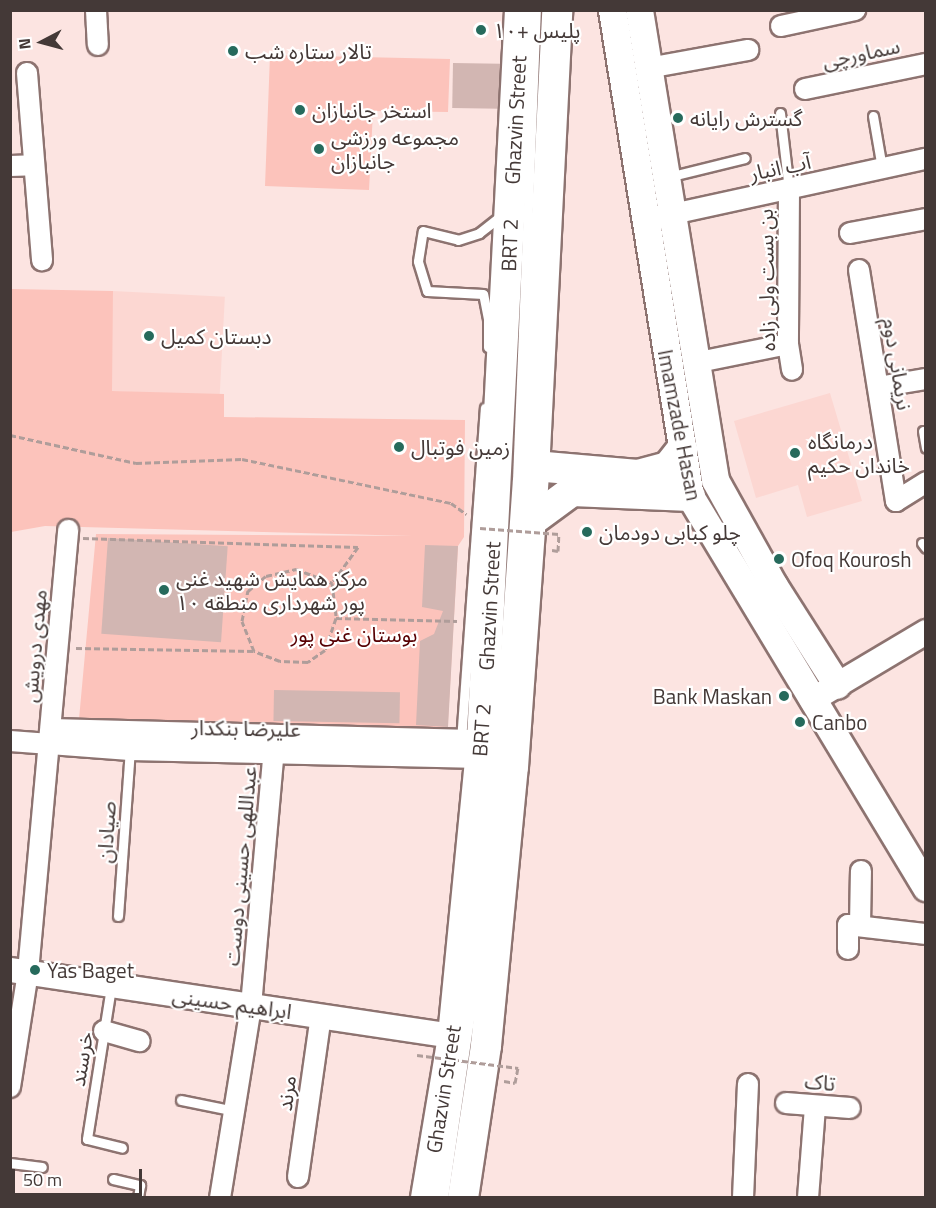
<!DOCTYPE html>
<meta charset="utf-8">
<style>
body{margin:0}
#map{position:relative;width:936px;height:1208px;overflow:hidden;background:#fce4e1;font-family:"Titillium Web","Noto Sans Arabic",sans-serif}
div>[style]{position:absolute}
.built>*{inset:0;background:#fcd7d2;transform-origin:0 0}
.green>*{inset:0;background:#fcc3bb}
.building>*{inset:0;background:#d2b6b2;transform-origin:0 0}
.path>*{height:3px;margin-top:-1.5px;transform-origin:0;background:repeating-linear-gradient(90deg,#af9d9a 0 6px,transparent 0 9px)}
.roads{filter:drop-shadow(2px 0 #8d7370) drop-shadow(-2px 0 #8d7370) drop-shadow(0 2px #8d7370) drop-shadow(0 -2px #8d7370)}
.service>*{height:9px;margin:-4.5px;padding:0 4.5px;transform-origin:4.5px;border-radius:4.5px;background:#fff}
.minor>*{height:20px;margin:-10px;padding:0 10px;transform-origin:10px;border-radius:10px;background:#fff}
.tertiary>*{height:24px;margin:-12px;padding:0 12px;transform-origin:12px;border-radius:12px;background:#fff}
.secondary>*{height:27px;margin:-13.5px;padding:0 13.5px;transform-origin:13.5px;border-radius:13.5px;background:#fff}
.primary>*{height:30px;margin:-15px;padding:0 15px;transform-origin:15px;border-radius:15px;background:#fff}
.path-bridge>*{height:3px;margin-top:-1.5px;transform-origin:0;background:repeating-linear-gradient(90deg,#af9d9a 0 6px,transparent 0 9px)}
.dots>*{width:16px;height:16px;translate:-50% -50%;box-sizing:border-box;border:3px solid #fff;border-radius:50%}
span{translate:-50% -50%;white-space:nowrap;text-align:center;line-height:1.15;-webkit-text-stroke:4.5px #fff;paint-order:stroke}
.poi-label{font-size:21px;color:#443937}
.left{translate:0 -50%;text-align:left}
.right{translate:-100% -50%;text-align:right}
.street-label{font-size:21px;color:#443937}
.park-label{font-size:21px;color:#570003}
.frame{position:absolute;inset:0;border:12px solid #443937;pointer-events:none}
.north{position:absolute;left:12px;top:12px;width:60px;height:60px;-webkit-text-stroke:4px #fff;paint-order:stroke;rotate:264deg;font-size:16px;font-weight:700;line-height:24px;text-align:center;color:#443937}
.north::after{content:'';display:block;margin:auto;width:21px;height:27px;background:#443937;clip-path:polygon(50% 0,100% 100%,50% 72%,0 100%)}
.scale{position:absolute;left:12px;top:1169px;width:130px;height:27px;box-sizing:border-box;border:3px solid #443937;border-top:0;padding-left:8px;font-size:18px;line-height:21px;white-space:nowrap;color:#443937;-webkit-text-stroke:4px #fff;paint-order:stroke}
</style>
<div id="map">
<div class="built">
<div style="left:113px;top:291px;width:112px;height:100px;rotate:3deg"></div>
<div style="clip-path:polygon(830px 393px,862px 501px,807px 517px,798px 485px,756px 498px,734px 421px)"></div>
</div>
<div class="green">
<div style="clip-path:polygon(270px 55px,450px 59px,448px 112px,373px 111px,369px 190px,265px 186px)"></div>
<div style="clip-path:polygon(11px 289px,113px 291px,112px 391px,224px 394px,224px 417px,465px 420px,464px 537px,458px 546px,447px 738px,79px 719px,96px 534px,413px 536px,45px 526px,11px 532px)"></div>
</div>
<div class="building">
<div style="left:453px;top:63px;width:48px;height:45px;rotate:1deg"></div>
<div style="left:108px;top:538px;width:120px;height:96px;rotate:4deg"></div>
<div style="clip-path:polygon(425px 545px,458px 546px,448px 727px,416px 725px,420px 641px,434px 634px,443px 611px,422px 607px)"></div>
<div style="left:274px;top:690px;width:126px;height:31px;rotate:1deg"></div>
</div>
<div class="path">
<div style="left:10px;top:435px;width:129px;rotate:12.5deg"></div>
<div style="left:136px;top:463px;width:106px;rotate:-2.2deg"></div>
<div style="left:242px;top:459px;width:214px;rotate:11.9deg"></div>
<div style="left:451px;top:503px;width:19px;rotate:36deg"></div>
<div style="left:83px;top:538px;width:275px;rotate:1.9deg"></div>
<div style="left:358px;top:547px;width:44px;rotate:125.8deg"></div>
<div style="left:552px;top:550px;width:6px;rotate:9deg"></div>
<div style="left:558px;top:551px;width:17px;rotate:-87deg"></div>
<div style="left:336px;top:618px;width:34px;rotate:109deg"></div>
<div style="left:325px;top:650px;width:21px;rotate:145deg"></div>
<div style="left:308px;top:662px;width:28px;rotate:-178deg"></div>
<div style="left:280px;top:661px;width:28px;rotate:-159deg"></div>
<div style="left:254px;top:651px;width:32px;rotate:-112deg"></div>
<div style="left:242px;top:621px;width:31px;rotate:-79deg"></div>
<div style="left:248px;top:591px;width:23px;rotate:-40deg"></div>
<div style="left:266px;top:576px;width:31px;rotate:-13deg"></div>
<div style="left:296px;top:569px;width:39px;rotate:21deg"></div>
<div style="left:332px;top:583px;width:35px;rotate:83deg"></div>
<div style="left:336px;top:618px;width:121px;rotate:1.4deg"></div>
<div style="left:76px;top:648px;width:178px;rotate:1deg"></div>
<div style="left:504px;top:1081px;width:11px;rotate:10deg"></div>
<div style="left:515px;top:1083px;width:15px;rotate:-79deg"></div>
</div>
<div class="roads">
<div class="service">
<div style="left:780px;top:113px;width:78px;rotate:83.3deg"></div>
<div style="left:873px;top:116px;width:53px;rotate:80.2deg"></div>
<div style="left:668px;top:177px;width:79px;rotate:-13.9deg"></div>
<div style="left:488px;top:347px;width:28px;rotate:-90deg"></div>
<div style="left:488px;top:319px;width:25px;rotate:-101deg"></div>
<div style="left:483px;top:294px;width:56px;rotate:-176.9deg"></div>
<div style="left:427px;top:291px;width:31px;rotate:-107deg"></div>
<div style="left:418px;top:261px;width:30px;rotate:-81deg"></div>
<div style="left:423px;top:231px;width:36px;rotate:14deg"></div>
<div style="left:458px;top:240px;width:22px;rotate:-18deg"></div>
<div style="left:479px;top:233px;width:31px;rotate:-38deg"></div>
<div style="left:923px;top:431px;width:17px;rotate:80deg"></div>
<div style="left:922px;top:543px;width:6px;rotate:51deg"></div>
<div style="left:461px;top:741px;width:334px;rotate:-85.9deg"></div>
<div style="left:118px;top:916px;width:166px;rotate:-85.9deg"></div>
<div style="left:111px;top:987px;width:154px;rotate:99deg"></div>
<div style="left:87px;top:1139px;width:36px;rotate:14deg"></div>
<div style="left:181px;top:1100px;width:55px;rotate:11.5deg"></div>
<div style="left:10px;top:1163px;width:32px;rotate:7deg"></div>
<div style="left:113px;top:1179px;width:28px;rotate:13deg"></div>
<div style="left:140px;top:1185px;width:13px;rotate:99deg"></div>
<div style="left:443px;top:1198px;width:235px;rotate:-81.7deg"></div>
<div style="left:477px;top:965px;width:216px;rotate:-84.4deg"></div>
<div style="left:498px;top:750px;width:271px;rotate:-86deg"></div>
<div style="left:517px;top:480px;width:470px;rotate:-87.7deg"></div>
</div>
<div class="minor">
<div style="left:96px;top:10px;width:35px;rotate:87deg"></div>
<div style="left:781px;top:26px;width:76px;rotate:-12.2deg"></div>
<div style="left:648px;top:68px;width:102px;rotate:-10.2deg"></div>
<div style="left:27px;top:73px;width:188px;rotate:85.4deg"></div>
<div style="left:805px;top:89px;width:124px;rotate:-11.7deg"></div>
<div style="left:10px;top:166px;width:23px;rotate:-2deg"></div>
<div style="left:789px;top:190px;width:154px;rotate:90.4deg"></div>
<div style="left:788px;top:344px;width:26px;rotate:81deg"></div>
<div style="left:659px;top:217px;width:273px;rotate:-12.3deg"></div>
<div style="left:850px;top:233px;width:77px;rotate:-10.4deg"></div>
<div style="left:859px;top:270px;width:234px;rotate:80.9deg"></div>
<div style="left:896px;top:501px;width:36px;rotate:-32deg"></div>
<div style="left:694px;top:363px;width:96px;rotate:-11.4deg"></div>
<div style="left:878px;top:387px;width:49px;rotate:-9.5deg"></div>
<div style="left:51px;top:729px;width:431px;rotate:1.5deg"></div>
<div style="left:10px;top:741px;width:120px;rotate:4.3deg"></div>
<div style="left:130px;top:750px;width:351px;rotate:1.3deg"></div>
<div style="left:860px;top:926px;width:55px;rotate:-89deg"></div>
<div style="left:848px;top:949px;width:24px;rotate:-90deg"></div>
<div style="left:848px;top:925px;width:79px;rotate:6.6deg"></div>
<div style="left:104px;top:1031px;width:37px;rotate:16deg"></div>
<div style="left:10px;top:1087px;width:116px;rotate:-81.1deg"></div>
<div style="left:28px;top:972px;width:444px;rotate:-84.8deg"></div>
<div style="left:786px;top:1103px;width:64px;rotate:4.5deg"></div>
<div style="left:298px;top:1177px;width:163px;rotate:-81.9deg"></div>
<div style="left:220px;top:1198px;width:194px;rotate:-80.8deg"></div>
<div style="left:251px;top:1006px;width:272px;rotate:-84.9deg"></div>
<div style="left:743px;top:1198px;width:114px;rotate:-87.5deg"></div>
<div style="left:808px;top:1198px;width:92px;rotate:-85.6deg"></div>
</div>
<div class="tertiary">
<div style="left:812px;top:700px;width:133px;rotate:-30.8deg"></div>
<div style="left:10px;top:970px;width:448px;rotate:8.5deg"></div>
</div>
<div class="secondary">
<div style="left:612px;top:10px;width:492px;rotate:80.9deg"></div>
<div style="left:690px;top:496px;width:457px;rotate:58.9deg"></div>
<div style="left:639px;top:10px;width:476px;rotate:80.8deg"></div>
<div style="left:715px;top:480px;width:121px;rotate:60.9deg"></div>
<div style="left:774px;top:586px;width:117px;rotate:57.5deg"></div>
</div>
<div class="primary">
<div style="left:534px;top:466px;width:104px;rotate:4.9deg"></div>
<div style="left:638px;top:475px;width:31px;rotate:-15deg"></div>
<div style="left:668px;top:467px;width:23px;rotate:-52deg"></div>
<div style="left:530px;top:522px;width:52px;rotate:-36.4deg"></div>
<div style="left:572px;top:491px;width:118px;rotate:2.4deg"></div>
<div style="left:426px;top:1198px;width:164px;rotate:-80.5deg"></div>
<div style="left:453px;top:1036px;width:297px;rotate:-84.4deg"></div>
<div style="left:482px;top:740px;width:731px;rotate:-87.02deg"></div>
<div style="left:463px;top:1198px;width:154px;rotate:-81.4deg"></div>
<div style="left:486px;top:1046px;width:280px;rotate:-84.5deg"></div>
<div style="left:513px;top:767px;width:297px;rotate:-85.9deg"></div>
<div style="left:534px;top:471px;width:462px;rotate:-87.1deg"></div>
</div>
</div>
<div class="path-bridge">
<div style="left:480px;top:528px;width:79px;rotate:4.3deg"></div>
<div style="left:417px;top:1055px;width:102px;rotate:7.3deg"></div>
</div>
<div class="dots">
<div style="left:481px;top:30px;background:#266a5c"></div>
<div style="left:233px;top:51px;background:#266a5c"></div>
<div style="left:300px;top:110px;background:#266a5c"></div>
<div style="left:678px;top:118px;background:#266a5c"></div>
<div style="left:319px;top:149px;background:#266a5c"></div>
<div style="left:149px;top:336px;background:#266a5c"></div>
<div style="left:399px;top:447px;background:#266a5c"></div>
<div style="left:795px;top:453px;background:#266a5c"></div>
<div style="left:587px;top:532px;background:#266a5c"></div>
<div style="left:779px;top:559px;background:#266a5c"></div>
<div style="left:164px;top:590px;background:#266a5c"></div>
<div style="left:784px;top:696px;background:#266a5c"></div>
<div style="left:800px;top:722px;background:#266a5c"></div>
<div style="left:35px;top:970px;background:#266a5c"></div>
</div>
<div class="poi-label">
<span class="left" style="left:493px;top:30px">پلیس +۱۰</span>
<span class="left" style="left:245px;top:51px">تالار ستاره شب</span>
<span class="left" style="left:312px;top:110px">استخر جانبازان</span>
<span class="left" style="left:690px;top:118px">گسترش رایانه</span>
<span class="left" style="left:331px;top:149px">مجموعه ورزشی<br>جانبازان</span>
<span class="left" style="left:161px;top:336px">دبستان کمیل</span>
<span class="left" style="left:808px;top:453px">درمانگاه<br>خاندان حکیم</span>
<span class="left" style="left:411px;top:447px">زمین فوتبال</span>
<span class="left" style="left:599px;top:532px">چلو کبابی دودمان</span>
<span class="left" style="left:791px;top:559px">Ofoq Kourosh</span>
<span class="left" style="left:176px;top:590px">مرکز همایش شهید غنی<br>پور شهرداری منطقه ۱۰</span>
<span class="right" style="left:772px;top:696px">Bank Maskan</span>
<span class="left" style="left:812px;top:722px">Canbo</span>
<span class="left" style="left:47px;top:970px">Yas Baget</span>
</div>
<div class="street-label">
<span style="left:861px;top:53px;rotate:-12deg">سماورچی</span>
<span style="left:515px;top:120px;rotate:-87deg">Ghazvin Street</span>
<span style="left:780px;top:167px;rotate:-12deg">آب انبار</span>
<span style="left:509px;top:245px;rotate:-88deg">BRT 2</span>
<span style="left:766px;top:280px;rotate:-91deg">بن بست ولی زاده</span>
<span style="left:898px;top:364px;rotate:81deg">نریمانی دوم</span>
<span style="left:680px;top:425px;rotate:79deg">Imamzade Hasan</span>
<span style="left:489px;top:606px;rotate:-87deg">Ghazvin Street</span>
<span style="left:34px;top:646px;rotate:-85deg">مهدی درویش</span>
<span style="left:246px;top:728px;rotate:1deg">علیرضا بنکدار</span>
<span style="left:481px;top:730px;rotate:-86deg">BRT 2</span>
<span style="left:106px;top:832px;rotate:-86deg">صیادان</span>
<span style="left:240px;top:866px;rotate:-85deg">عبداللهی حسینی دوست</span>
<span style="left:232px;top:1003px;rotate:8deg">ابراهیم حسینی</span>
<span style="left:81px;top:1059px;rotate:-81deg">خرسند</span>
<span style="left:820px;top:1082px;rotate:4deg">تاک</span>
<span style="left:443px;top:1089px;rotate:-81deg">Ghazvin Street</span>
<span style="left:286px;top:1093px;rotate:-82deg">مرند</span>
</div>
<div class="park-label">
<span style="left:354px;top:634px">بوستان غنی پور</span>
</div>
<div class="frame"></div>
<div class="north">N</div>
<div class="scale">50 m</div>
</div>
